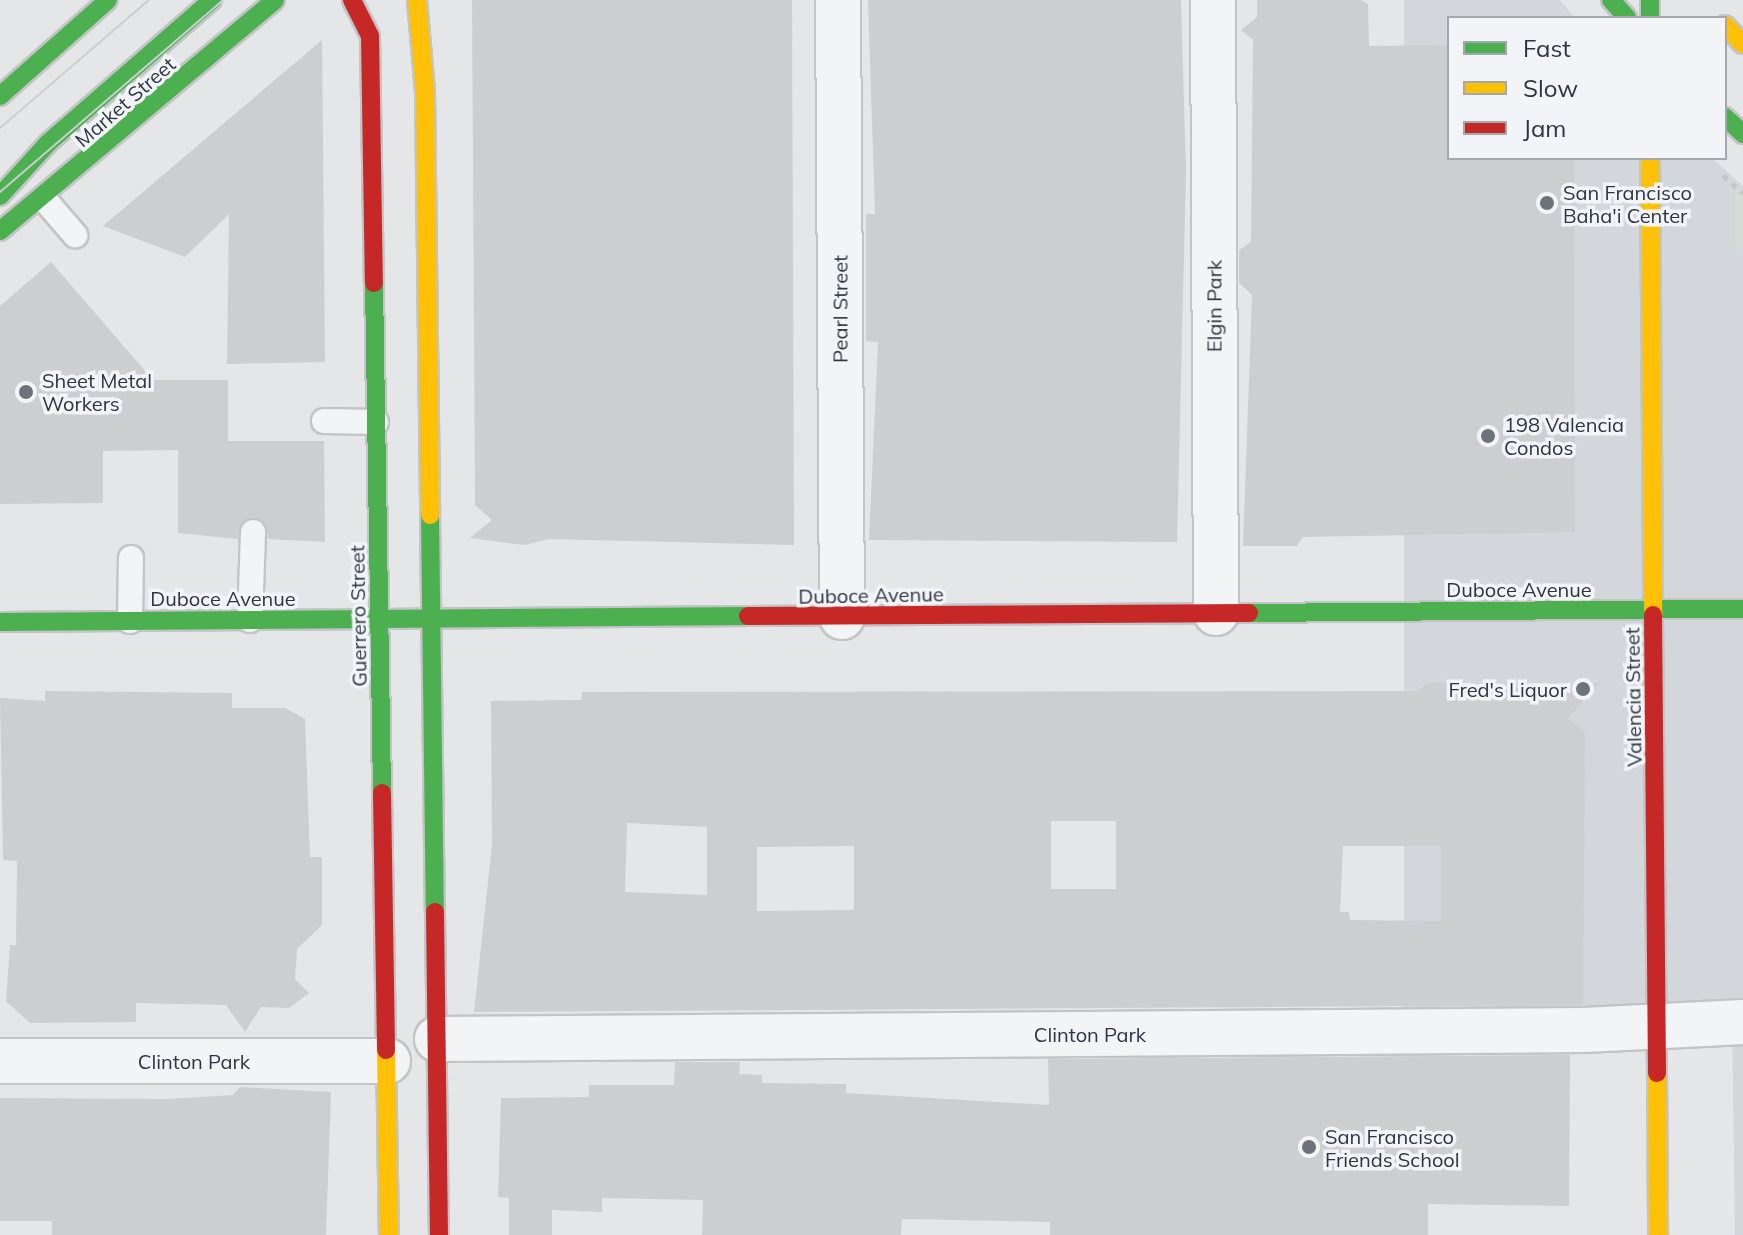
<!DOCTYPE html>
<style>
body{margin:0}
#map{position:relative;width:1743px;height:1235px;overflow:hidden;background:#e4e6e8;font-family:Mulish,sans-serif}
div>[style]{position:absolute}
.built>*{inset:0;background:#d3d6db}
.green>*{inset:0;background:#d5dbd5}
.building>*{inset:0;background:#ccced0}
.path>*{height:5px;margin-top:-2.5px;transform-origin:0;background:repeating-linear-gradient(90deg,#c4c6c8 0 6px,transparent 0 12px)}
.roads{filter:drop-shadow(2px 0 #c2c4c6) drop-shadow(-2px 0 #c2c4c6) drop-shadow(0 2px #c2c4c6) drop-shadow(0 -2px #c2c4c6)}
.lane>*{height:24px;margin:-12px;padding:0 12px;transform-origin:12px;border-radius:12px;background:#f3f4f5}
.street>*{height:44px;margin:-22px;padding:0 22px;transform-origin:22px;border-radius:22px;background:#f3f4f5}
.fast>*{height:18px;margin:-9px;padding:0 9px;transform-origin:9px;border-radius:9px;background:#4caf50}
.slow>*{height:18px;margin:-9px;padding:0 9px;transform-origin:9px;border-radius:9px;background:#ffc107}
.jam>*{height:18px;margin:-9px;padding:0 9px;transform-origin:9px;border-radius:9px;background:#c62828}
.tram>*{height:2px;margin:-1px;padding:0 1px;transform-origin:1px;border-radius:1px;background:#ccced0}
.dots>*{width:22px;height:22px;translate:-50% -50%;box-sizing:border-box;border:4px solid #f2f4f7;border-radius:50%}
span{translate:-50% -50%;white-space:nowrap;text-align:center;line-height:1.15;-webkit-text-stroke:7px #f2f4f7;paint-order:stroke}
.street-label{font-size:20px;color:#2c3540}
.poi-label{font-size:20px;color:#2c3540}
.left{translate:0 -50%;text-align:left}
.right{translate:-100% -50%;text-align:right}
.legend{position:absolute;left:1447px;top:16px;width:280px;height:144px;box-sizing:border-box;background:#f2f4f7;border:2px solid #a3a8ae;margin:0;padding:10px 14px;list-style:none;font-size:24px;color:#2c3540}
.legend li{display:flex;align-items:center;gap:16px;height:40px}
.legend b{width:40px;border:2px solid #a3a8ae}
</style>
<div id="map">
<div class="built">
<div style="clip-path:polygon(1404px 0,1560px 0,1575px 18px,1449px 18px,1449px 158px,1712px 158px,1743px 186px,1743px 1235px,1735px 1235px,1732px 1015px,1404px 1016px)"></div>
</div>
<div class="green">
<div style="clip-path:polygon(1735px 187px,1743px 193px,1743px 253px,1735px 245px)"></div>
</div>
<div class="building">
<div style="clip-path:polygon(472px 0,792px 0,794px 545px,549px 539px,524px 545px,470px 538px,492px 520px,475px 505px)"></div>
<div style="clip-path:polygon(868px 0,1181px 0,1186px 173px,1177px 542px,869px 540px,878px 342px,866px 341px,866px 214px,875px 214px)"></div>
<div style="clip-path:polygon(1257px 0,1361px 0,1368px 4px,1369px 46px,1449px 45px,1449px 158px,1574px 158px,1575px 532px,1303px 537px,1297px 546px,1243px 546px,1252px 295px,1239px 283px,1239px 250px,1251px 242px,1253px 40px,1241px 30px,1257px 17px)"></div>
<div style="clip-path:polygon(322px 40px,325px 362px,227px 364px,229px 214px,185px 257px,103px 226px)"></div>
<div style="clip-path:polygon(51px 262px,153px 380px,228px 380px,228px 441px,324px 441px,325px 542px,268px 539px,266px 524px,254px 517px,241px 523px,238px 539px,178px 533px,178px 450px,103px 451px,103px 503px,0 504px,0 306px)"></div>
<div style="clip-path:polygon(evenodd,1459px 682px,1481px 690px,1600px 683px,1568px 718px,1585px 732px,1583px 1005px,474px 1012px,492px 844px,491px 701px,581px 700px,582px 692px,1418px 691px,1427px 683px,1459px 682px,1051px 821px,1116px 821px,1116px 889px,1051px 889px,1051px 821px,1459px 682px,627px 823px,707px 827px,707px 895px,625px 892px,627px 823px,1459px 682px,854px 846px,854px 910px,757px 911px,757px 847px,854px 846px,1459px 682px,1343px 846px,1441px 846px,1441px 921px,1350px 920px,1349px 912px,1340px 912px,1343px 846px)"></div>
<div style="clip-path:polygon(45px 691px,232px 693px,232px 708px,285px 708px,305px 719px,310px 857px,322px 857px,322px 925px,297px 949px,295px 979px,309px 993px,289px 1008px,261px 1007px,245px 1032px,226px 1005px,136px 1003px,136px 1022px,30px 1023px,6px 1001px,10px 945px,16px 945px,17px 861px,3px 860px,0 698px,45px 701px)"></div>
<div style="clip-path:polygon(1570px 1055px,1569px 1206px,1428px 1204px,1428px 1235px,1050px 1235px,1050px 1222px,902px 1219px,901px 1235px,702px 1235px,703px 1200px,602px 1198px,602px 1212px,552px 1210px,552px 1235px,509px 1235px,509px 1198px,498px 1197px,501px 1098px,589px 1097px,589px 1085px,674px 1085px,675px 1062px,740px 1062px,739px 1074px,762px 1075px,762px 1083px,846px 1084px,846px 1093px,1049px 1105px,1048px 1059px)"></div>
<div style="clip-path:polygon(240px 1087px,331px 1092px,326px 1235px,52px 1235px,52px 1221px,0 1221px,0 1098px,168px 1099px,233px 1095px)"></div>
</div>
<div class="path">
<div style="left:1723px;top:175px;width:27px;rotate:42deg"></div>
</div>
<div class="roads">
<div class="lane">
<div style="left:44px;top:199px;width:48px;rotate:49.3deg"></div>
<div style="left:324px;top:421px;width:52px;rotate:1.1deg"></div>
<div style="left:250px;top:620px;width:88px;rotate:-88deg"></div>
<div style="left:130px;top:621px;width:63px;rotate:-89.1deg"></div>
</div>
<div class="street">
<div style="left:838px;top:0;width:617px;rotate:89.63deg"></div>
<div style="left:1213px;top:0;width:613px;rotate:89.72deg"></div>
<div style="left:437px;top:1039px;width:1148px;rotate:-0.45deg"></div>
<div style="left:1585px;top:1030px;width:158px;rotate:-2.9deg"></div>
<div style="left:0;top:1061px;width:388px"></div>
</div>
<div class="fast">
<div style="left:1611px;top:0;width:24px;rotate:48deg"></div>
<div style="left:1650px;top:0;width:18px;rotate:90deg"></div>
<div style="left:0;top:96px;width:144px;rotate:-41.6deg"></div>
<div style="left:1725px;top:117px;width:25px;rotate:43deg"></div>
<div style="left:0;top:196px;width:72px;rotate:-47.8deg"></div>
<div style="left:48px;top:143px;width:218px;rotate:-41.1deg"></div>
<div style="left:0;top:231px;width:359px;rotate:-40deg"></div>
<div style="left:374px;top:283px;width:510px;rotate:89.1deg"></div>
<div style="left:430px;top:515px;width:397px;rotate:89.3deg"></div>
<div style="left:1249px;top:613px;width:494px;rotate:-0.5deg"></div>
<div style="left:0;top:622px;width:748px;rotate:-0.46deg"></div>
</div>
<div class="slow">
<div style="left:417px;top:0;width:92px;rotate:85deg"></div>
<div style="left:425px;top:92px;width:423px;rotate:89.3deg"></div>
<div style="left:1725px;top:25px;width:26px;rotate:47deg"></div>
<div style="left:1650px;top:158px;width:457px;rotate:89.6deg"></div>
<div style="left:386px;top:1050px;width:185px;rotate:89.1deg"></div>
<div style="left:1657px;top:1073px;width:162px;rotate:89.6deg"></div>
</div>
<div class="jam">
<div style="left:352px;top:0;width:40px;rotate:63.4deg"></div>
<div style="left:370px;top:36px;width:247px;rotate:89.1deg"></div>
<div style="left:1653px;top:615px;width:458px;rotate:89.5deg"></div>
<div style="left:748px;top:616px;width:501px;rotate:-0.34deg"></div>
<div style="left:382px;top:793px;width:257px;rotate:89.1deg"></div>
<div style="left:435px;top:912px;width:323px;rotate:89.3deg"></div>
</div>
</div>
<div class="tram">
<div style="left:0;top:128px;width:196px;rotate:-40.7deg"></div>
<div style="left:0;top:192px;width:294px;rotate:-40.7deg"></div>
</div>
<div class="dots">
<div style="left:1547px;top:203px;background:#6c737b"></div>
<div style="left:26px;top:392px;background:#6c737b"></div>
<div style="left:1488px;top:436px;background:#6c737b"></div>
<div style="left:1583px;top:689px;background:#6c737b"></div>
<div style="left:1309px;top:1147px;background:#6c737b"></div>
</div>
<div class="street-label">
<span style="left:125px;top:102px;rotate:-41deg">Market Street</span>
<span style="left:1214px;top:306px;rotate:-90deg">Elgin Park</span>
<span style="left:840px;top:309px;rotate:-90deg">Pearl Street</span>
<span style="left:1519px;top:589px">Duboce Avenue</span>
<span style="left:871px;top:595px;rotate:-1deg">Duboce Avenue</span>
<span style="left:223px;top:598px">Duboce Avenue</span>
<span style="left:358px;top:616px;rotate:-91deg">Guerrero Street</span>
<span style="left:1633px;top:697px;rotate:-91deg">Valencia Street</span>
<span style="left:1090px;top:1034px">Clinton Park</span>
<span style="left:194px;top:1061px">Clinton Park</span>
</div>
<div class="poi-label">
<span class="left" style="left:1563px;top:204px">San Francisco<br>Baha'i Center</span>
<span class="left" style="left:42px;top:392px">Sheet Metal<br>Workers</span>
<span class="left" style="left:1504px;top:436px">198 Valencia<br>Condos</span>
<span class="right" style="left:1567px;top:689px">Fred's Liquor</span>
<span class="left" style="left:1325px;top:1148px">San Francisco<br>Friends School</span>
</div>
<ul class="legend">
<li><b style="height:10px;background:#4caf50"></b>Fast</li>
<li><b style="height:10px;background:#ffc107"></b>Slow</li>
<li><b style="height:10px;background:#c62828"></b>Jam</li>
</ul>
</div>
